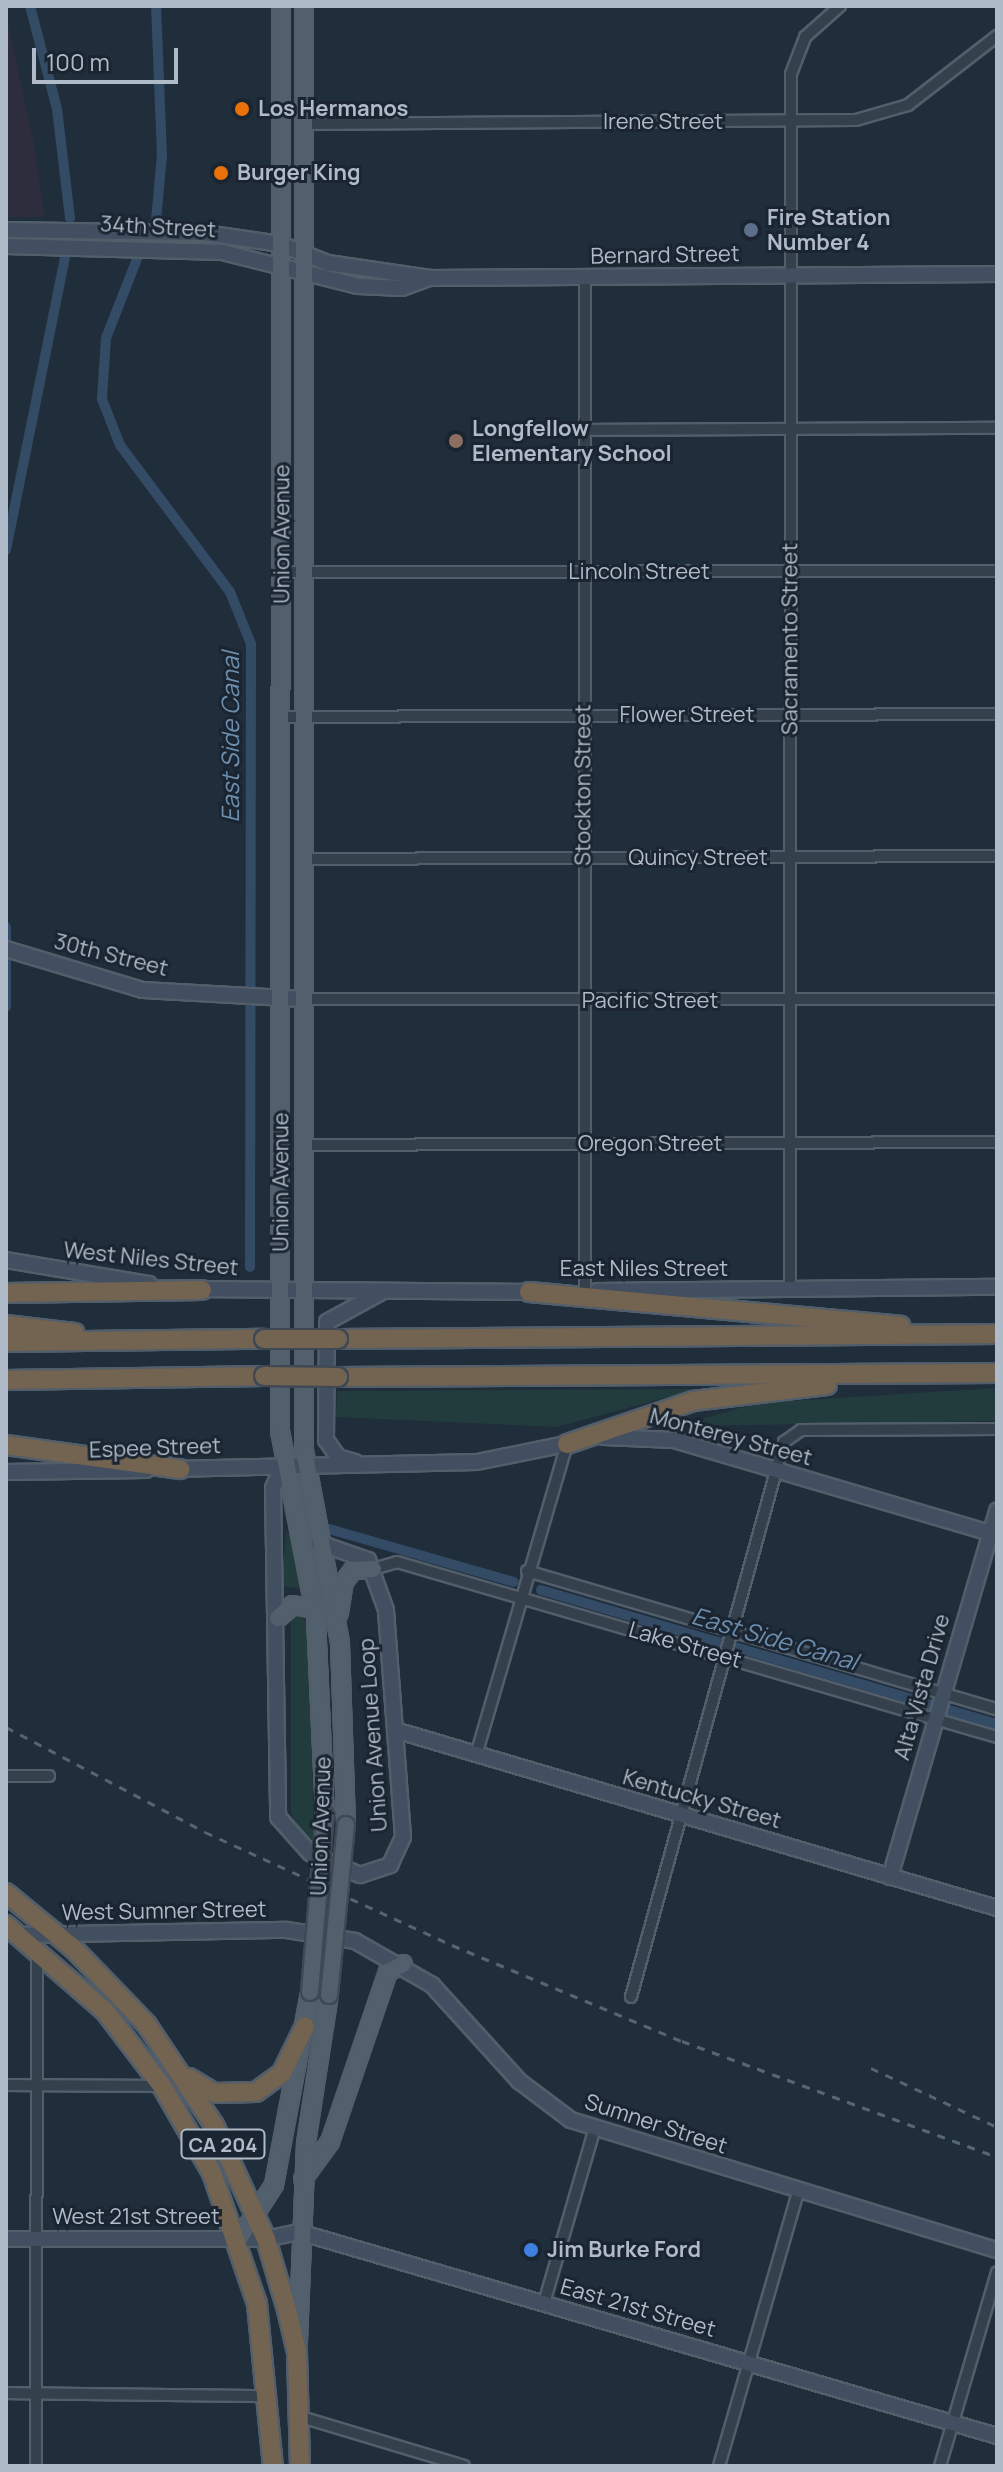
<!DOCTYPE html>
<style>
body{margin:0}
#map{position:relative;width:1003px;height:2472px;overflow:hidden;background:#202e3c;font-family:Manrope,sans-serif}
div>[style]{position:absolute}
.medical>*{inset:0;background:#2e2d3d}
.green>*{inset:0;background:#223c3d}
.canal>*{height:10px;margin:-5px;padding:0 5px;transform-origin:5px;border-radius:5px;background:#334b65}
.roads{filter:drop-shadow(2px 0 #525e6a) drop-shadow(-2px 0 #525e6a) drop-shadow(0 2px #525e6a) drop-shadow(0 -2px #525e6a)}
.street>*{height:10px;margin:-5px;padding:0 5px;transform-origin:5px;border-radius:5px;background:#34404c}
.secondary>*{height:14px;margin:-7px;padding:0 7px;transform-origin:7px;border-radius:7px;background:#424f60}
.primary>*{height:16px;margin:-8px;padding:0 8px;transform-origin:8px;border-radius:8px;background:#525f6d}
.highway>*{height:18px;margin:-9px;padding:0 9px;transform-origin:9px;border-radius:9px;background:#736351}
.rail>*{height:3px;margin-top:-1.5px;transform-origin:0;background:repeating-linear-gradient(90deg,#566574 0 8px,transparent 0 16px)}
.bridges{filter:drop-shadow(2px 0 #3e4955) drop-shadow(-2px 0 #3e4955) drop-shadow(0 2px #3e4955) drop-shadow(0 -2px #3e4955)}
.primary-bridge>*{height:16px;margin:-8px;padding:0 8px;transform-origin:8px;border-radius:8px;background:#525f6d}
.highway-bridge>*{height:18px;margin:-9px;padding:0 9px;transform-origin:9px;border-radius:9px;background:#736351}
.dots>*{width:22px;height:22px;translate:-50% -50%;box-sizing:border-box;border:4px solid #1a2531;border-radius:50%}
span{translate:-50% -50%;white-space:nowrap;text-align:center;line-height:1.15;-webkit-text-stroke:6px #1a2531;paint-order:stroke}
.shield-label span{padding:2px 6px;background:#1a2531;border:2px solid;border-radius:6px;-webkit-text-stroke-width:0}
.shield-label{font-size:20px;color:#afbbc8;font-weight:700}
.poi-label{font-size:22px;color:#afbbc8;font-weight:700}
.left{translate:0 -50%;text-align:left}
.street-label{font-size:22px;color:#afbbc8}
.water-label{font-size:24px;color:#6e8eae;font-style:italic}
.frame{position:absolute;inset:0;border:8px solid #afbbc8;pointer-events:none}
.scale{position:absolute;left:32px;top:48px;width:146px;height:36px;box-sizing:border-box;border:4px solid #afbbc8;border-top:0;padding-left:10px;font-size:24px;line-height:28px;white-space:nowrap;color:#afbbc8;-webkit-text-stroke:6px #1a2531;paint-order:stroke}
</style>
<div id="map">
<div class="medical">
<div style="clip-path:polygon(6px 15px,33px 140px,45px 217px,6px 217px)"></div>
</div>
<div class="green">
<div style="clip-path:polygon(997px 1388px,997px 1421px,678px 1426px,757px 1403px)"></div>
<div style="clip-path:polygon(698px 1389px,557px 1427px,336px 1417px,337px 1391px)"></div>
<div style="clip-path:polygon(286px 1531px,290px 1535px,303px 1589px,282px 1586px)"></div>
<div style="clip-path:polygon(297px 1613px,309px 1623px,314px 1845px,296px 1831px,291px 1811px,291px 1617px)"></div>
</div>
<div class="canal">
<div style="left:30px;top:6px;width:106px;rotate:75.3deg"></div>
<div style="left:57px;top:109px;width:110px;rotate:83.2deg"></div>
<div style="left:156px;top:220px;width:65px;rotate:-84.7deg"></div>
<div style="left:162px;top:155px;width:149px;rotate:-92.3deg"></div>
<div style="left:137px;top:259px;width:85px;rotate:111.4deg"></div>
<div style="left:106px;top:338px;width:61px;rotate:93.8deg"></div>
<div style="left:102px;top:399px;width:49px;rotate:68.6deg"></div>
<div style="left:120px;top:445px;width:184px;rotate:53.2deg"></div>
<div style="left:230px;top:592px;width:56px;rotate:68deg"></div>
<div style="left:251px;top:644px;width:623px;rotate:90.09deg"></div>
<div style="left:6px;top:550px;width:298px;rotate:-78.6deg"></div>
<div style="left:6px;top:927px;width:80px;rotate:90deg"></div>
<div style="left:329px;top:1529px;width:192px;rotate:16deg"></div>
<div style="left:541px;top:1590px;width:475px;rotate:16.4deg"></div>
</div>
<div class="roads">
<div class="street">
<div style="left:304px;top:124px;width:552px;rotate:-0.42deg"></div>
<div style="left:856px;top:120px;width:54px;rotate:-16.1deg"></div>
<div style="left:908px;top:105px;width:113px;rotate:-37.8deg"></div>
<div style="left:585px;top:278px;width:1013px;rotate:90deg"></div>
<div style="left:581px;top:430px;width:416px;rotate:-0.3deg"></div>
<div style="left:281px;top:572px;width:716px;rotate:-0.08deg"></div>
<div style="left:281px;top:717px;width:716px;rotate:-0.24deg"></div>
<div style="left:304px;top:859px;width:693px;rotate:-0.25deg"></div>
<div style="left:303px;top:999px;width:694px"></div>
<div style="left:303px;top:1145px;width:694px;rotate:-0.25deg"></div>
<div style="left:790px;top:1290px;width:1216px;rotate:-89.95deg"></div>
<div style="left:791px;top:74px;width:40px;rotate:-69deg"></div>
<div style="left:805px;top:37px;width:47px;rotate:-41.5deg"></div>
<div style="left:373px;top:1569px;width:25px;rotate:-16deg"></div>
<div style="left:397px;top:1562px;width:625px;rotate:16.26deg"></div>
<div style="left:527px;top:1571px;width:490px;rotate:16.4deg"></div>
<div style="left:476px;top:1755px;width:324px;rotate:-73.7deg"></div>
<div style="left:6px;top:1776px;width:43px"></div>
<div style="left:631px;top:1997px;width:576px;rotate:-74.59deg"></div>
<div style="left:784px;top:1442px;width:21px;rotate:-35deg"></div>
<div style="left:801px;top:1430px;width:196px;rotate:-0.3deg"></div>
<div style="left:6px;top:2085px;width:156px;rotate:0.4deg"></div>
<div style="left:544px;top:2303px;width:179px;rotate:-73.8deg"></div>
<div style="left:6px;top:2393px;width:262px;rotate:0.7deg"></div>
<div style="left:301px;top:2417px;width:170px;rotate:16.7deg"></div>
<div style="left:36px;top:2466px;width:514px;rotate:-89.89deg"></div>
<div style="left:719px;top:2466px;width:285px;rotate:-73.9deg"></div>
<div style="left:940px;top:2466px;width:202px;rotate:-73.6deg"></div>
</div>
<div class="secondary">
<div style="left:6px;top:230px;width:199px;rotate:0.9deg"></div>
<div style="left:205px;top:233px;width:76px;rotate:8.3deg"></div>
<div style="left:280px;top:244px;width:52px;rotate:21.6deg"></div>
<div style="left:328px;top:263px;width:103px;rotate:8.4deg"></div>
<div style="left:430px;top:278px;width:567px;rotate:-0.4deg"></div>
<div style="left:6px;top:246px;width:216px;rotate:1.6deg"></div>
<div style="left:222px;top:252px;width:140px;rotate:14deg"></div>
<div style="left:358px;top:286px;width:44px;rotate:2.6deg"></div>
<div style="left:402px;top:288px;width:30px;rotate:-20deg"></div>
<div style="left:6px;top:949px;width:143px;rotate:16.7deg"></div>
<div style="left:143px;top:990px;width:160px;rotate:3.2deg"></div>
<div style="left:6px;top:1260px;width:145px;rotate:9.5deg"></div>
<div style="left:194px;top:1289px;width:343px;rotate:0.5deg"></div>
<div style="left:597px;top:1291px;width:400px;rotate:-0.6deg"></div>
<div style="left:604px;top:1437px;width:70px;rotate:2.5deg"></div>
<div style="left:674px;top:1440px;width:337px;rotate:16.4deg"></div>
<div style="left:355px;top:1462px;width:18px;rotate:-164deg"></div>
<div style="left:338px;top:1457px;width:21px;rotate:-125deg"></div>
<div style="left:326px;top:1440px;width:118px;rotate:-89.5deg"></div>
<div style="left:327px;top:1322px;width:60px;rotate:-28.7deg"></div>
<div style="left:282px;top:1467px;width:23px;rotate:113deg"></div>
<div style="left:273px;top:1488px;width:329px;rotate:89.1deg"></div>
<div style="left:278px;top:1817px;width:48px;rotate:48.4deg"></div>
<div style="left:310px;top:1853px;width:55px;rotate:23.7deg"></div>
<div style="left:360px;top:1875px;width:32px;rotate:-18deg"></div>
<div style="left:390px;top:1865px;width:31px;rotate:-65deg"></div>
<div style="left:403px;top:1837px;width:228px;rotate:-94.3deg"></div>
<div style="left:386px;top:1610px;width:53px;rotate:-109.8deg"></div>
<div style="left:368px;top:1560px;width:52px;rotate:-160.9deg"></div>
<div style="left:170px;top:1469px;width:307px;rotate:-1.3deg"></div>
<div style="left:477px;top:1462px;width:100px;rotate:-11.5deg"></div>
<div style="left:6px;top:1472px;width:140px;rotate:-0.8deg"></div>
<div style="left:395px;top:1730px;width:628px;rotate:16.47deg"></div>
<div style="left:890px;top:1877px;width:382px;rotate:-73.7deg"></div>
<div style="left:19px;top:1935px;width:268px;rotate:-1.1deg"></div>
<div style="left:287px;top:1930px;width:69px;rotate:9.2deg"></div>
<div style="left:355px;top:1941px;width:89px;rotate:29.7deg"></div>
<div style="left:432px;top:1985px;width:130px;rotate:47.8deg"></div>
<div style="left:519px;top:2081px;width:65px;rotate:36.9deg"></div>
<div style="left:571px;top:2120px;width:445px;rotate:17deg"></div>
<div style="left:6px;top:2239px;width:260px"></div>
<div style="left:266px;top:2239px;width:34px;rotate:-12deg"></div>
<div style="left:299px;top:2232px;width:727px;rotate:16.29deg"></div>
</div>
<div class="primary">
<div style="left:281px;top:6px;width:1425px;rotate:90.04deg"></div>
<div style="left:280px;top:1431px;width:190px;rotate:79.1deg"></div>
<div style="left:316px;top:1618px;width:197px;rotate:87.4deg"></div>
<div style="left:304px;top:6px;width:1444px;rotate:90deg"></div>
<div style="left:304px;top:1450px;width:196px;rotate:79.4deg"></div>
<div style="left:340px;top:1643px;width:182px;rotate:88.1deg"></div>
<div style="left:339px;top:1613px;width:31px;rotate:-81deg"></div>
<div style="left:344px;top:1582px;width:15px;rotate:-53deg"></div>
<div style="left:353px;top:1570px;width:20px;rotate:-3deg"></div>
<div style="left:278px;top:1618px;width:20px;rotate:-41deg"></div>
<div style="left:293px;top:1605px;width:21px;rotate:11deg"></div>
<div style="left:303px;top:2179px;width:46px;rotate:-53.9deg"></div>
<div style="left:330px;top:2142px;width:180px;rotate:-71.2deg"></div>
<div style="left:388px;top:1972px;width:17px;rotate:-28deg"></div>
<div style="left:239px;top:2239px;width:64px;rotate:-57.1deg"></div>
<div style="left:274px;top:2185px;width:196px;rotate:-79.4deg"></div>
<div style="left:298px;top:2342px;width:199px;rotate:-87.7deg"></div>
<div style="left:306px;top:2143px;width:150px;rotate:-81.2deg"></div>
</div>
<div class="highway">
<div style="left:529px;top:1292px;width:373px;rotate:5.2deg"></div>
<div style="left:6px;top:1293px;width:196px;rotate:-0.9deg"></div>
<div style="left:6px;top:1325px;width:69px;rotate:6.6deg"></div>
<div style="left:338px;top:1339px;width:659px;rotate:-0.43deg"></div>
<div style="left:6px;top:1342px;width:258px;rotate:-0.7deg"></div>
<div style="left:338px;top:1377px;width:659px;rotate:-0.35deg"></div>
<div style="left:6px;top:1380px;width:258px;rotate:-0.9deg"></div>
<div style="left:567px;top:1444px;width:133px;rotate:-18.8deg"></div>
<div style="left:693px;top:1401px;width:135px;rotate:-6.8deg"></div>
<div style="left:6px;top:1445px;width:176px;rotate:7.9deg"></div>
<div style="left:6px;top:1893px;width:87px;rotate:39.4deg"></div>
<div style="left:73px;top:1948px;width:107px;rotate:46.1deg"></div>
<div style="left:147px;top:2025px;width:120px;rotate:56.2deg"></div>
<div style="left:214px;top:2125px;width:125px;rotate:65.5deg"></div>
<div style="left:266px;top:2239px;width:74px;rotate:73.5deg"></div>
<div style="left:287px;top:2310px;width:43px;rotate:76.6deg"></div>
<div style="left:297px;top:2352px;width:114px;rotate:88.5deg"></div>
<div style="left:6px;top:1925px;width:131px;rotate:41deg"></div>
<div style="left:105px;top:2011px;width:94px;rotate:52.8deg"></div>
<div style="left:162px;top:2086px;width:100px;rotate:60.1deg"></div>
<div style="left:212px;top:2173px;width:139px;rotate:71deg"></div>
<div style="left:257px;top:2304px;width:163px;rotate:84.4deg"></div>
<div style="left:189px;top:2078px;width:29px;rotate:31deg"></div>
<div style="left:214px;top:2093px;width:42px;rotate:-1.4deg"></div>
<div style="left:256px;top:2092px;width:32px;rotate:-36deg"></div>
<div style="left:282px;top:2073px;width:52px;rotate:-63.9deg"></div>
</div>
</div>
<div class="rail">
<div style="left:6px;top:1727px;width:225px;rotate:27.8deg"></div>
<div style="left:205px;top:1832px;width:272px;rotate:24.6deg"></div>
<div style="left:452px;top:1945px;width:249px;rotate:22.7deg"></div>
<div style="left:682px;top:2041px;width:336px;rotate:20.2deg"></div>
<div style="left:871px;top:2068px;width:139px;rotate:25.1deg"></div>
</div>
<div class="bridges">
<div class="primary-bridge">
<div style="left:310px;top:1992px;width:178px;rotate:-85.2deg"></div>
<div style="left:329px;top:1995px;width:171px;rotate:-84.3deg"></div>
</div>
<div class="highway-bridge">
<div style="left:264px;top:1339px;width:74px"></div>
<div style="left:264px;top:1376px;width:74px;rotate:0.8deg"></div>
</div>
</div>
<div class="dots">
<div style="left:242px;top:109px;background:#e8710a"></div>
<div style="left:221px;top:173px;background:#e8710a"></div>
<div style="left:751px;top:230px;background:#5c6f8a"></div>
<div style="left:456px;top:441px;background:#8d6e63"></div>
<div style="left:531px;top:2250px;background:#3f7fe0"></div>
</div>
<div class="shield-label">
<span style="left:223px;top:2144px">CA 204</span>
</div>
<div class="poi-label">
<span class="left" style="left:258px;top:109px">Los Hermanos</span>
<span class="left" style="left:237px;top:173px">Burger King</span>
<span class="left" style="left:767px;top:230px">Fire Station<br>Number 4</span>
<span class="left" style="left:472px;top:441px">Longfellow<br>Elementary School</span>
<span class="left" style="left:547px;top:2250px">Jim Burke Ford</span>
</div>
<div class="street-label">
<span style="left:663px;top:122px">Irene Street</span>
<span style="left:158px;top:227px;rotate:3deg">34th Street</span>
<span style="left:665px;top:255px;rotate:-1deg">Bernard Street</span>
<span style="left:282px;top:534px;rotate:-90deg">Union Avenue</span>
<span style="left:639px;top:572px">Lincoln Street</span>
<span style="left:790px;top:639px;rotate:-90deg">Sacramento Street</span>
<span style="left:687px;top:715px">Flower Street</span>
<span style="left:583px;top:785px;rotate:-90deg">Stockton Street</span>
<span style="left:698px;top:858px">Quincy Street</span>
<span style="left:111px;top:955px;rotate:14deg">30th Street</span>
<span style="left:650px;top:1001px">Pacific Street</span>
<span style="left:650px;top:1144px">Oregon Street</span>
<span style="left:281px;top:1182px;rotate:-90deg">Union Avenue</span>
<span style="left:151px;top:1259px;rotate:6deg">West Niles Street</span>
<span style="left:644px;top:1269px">East Niles Street</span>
<span style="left:731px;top:1437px;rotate:15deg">Monterey Street</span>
<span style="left:155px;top:1448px;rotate:-2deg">Espee Street</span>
<span style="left:685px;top:1645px;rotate:16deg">Lake Street</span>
<span style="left:922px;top:1687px;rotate:-74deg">Alta Vista Drive</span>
<span style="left:373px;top:1735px;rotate:-94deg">Union Avenue Loop</span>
<span style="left:702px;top:1799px;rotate:16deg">Kentucky Street</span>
<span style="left:321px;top:1826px;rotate:-88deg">Union Avenue</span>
<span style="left:164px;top:1911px;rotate:-1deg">West Sumner Street</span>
<span style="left:656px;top:2124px;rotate:18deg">Sumner Street</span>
<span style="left:136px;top:2217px">West 21st Street</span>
<span style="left:638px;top:2308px;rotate:16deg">East 21st Street</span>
</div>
<div class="water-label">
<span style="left:230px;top:737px;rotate:-90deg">East Side Canal</span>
<span style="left:775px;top:1638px;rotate:16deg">East Side Canal</span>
</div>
<div class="frame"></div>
<div class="scale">100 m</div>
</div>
